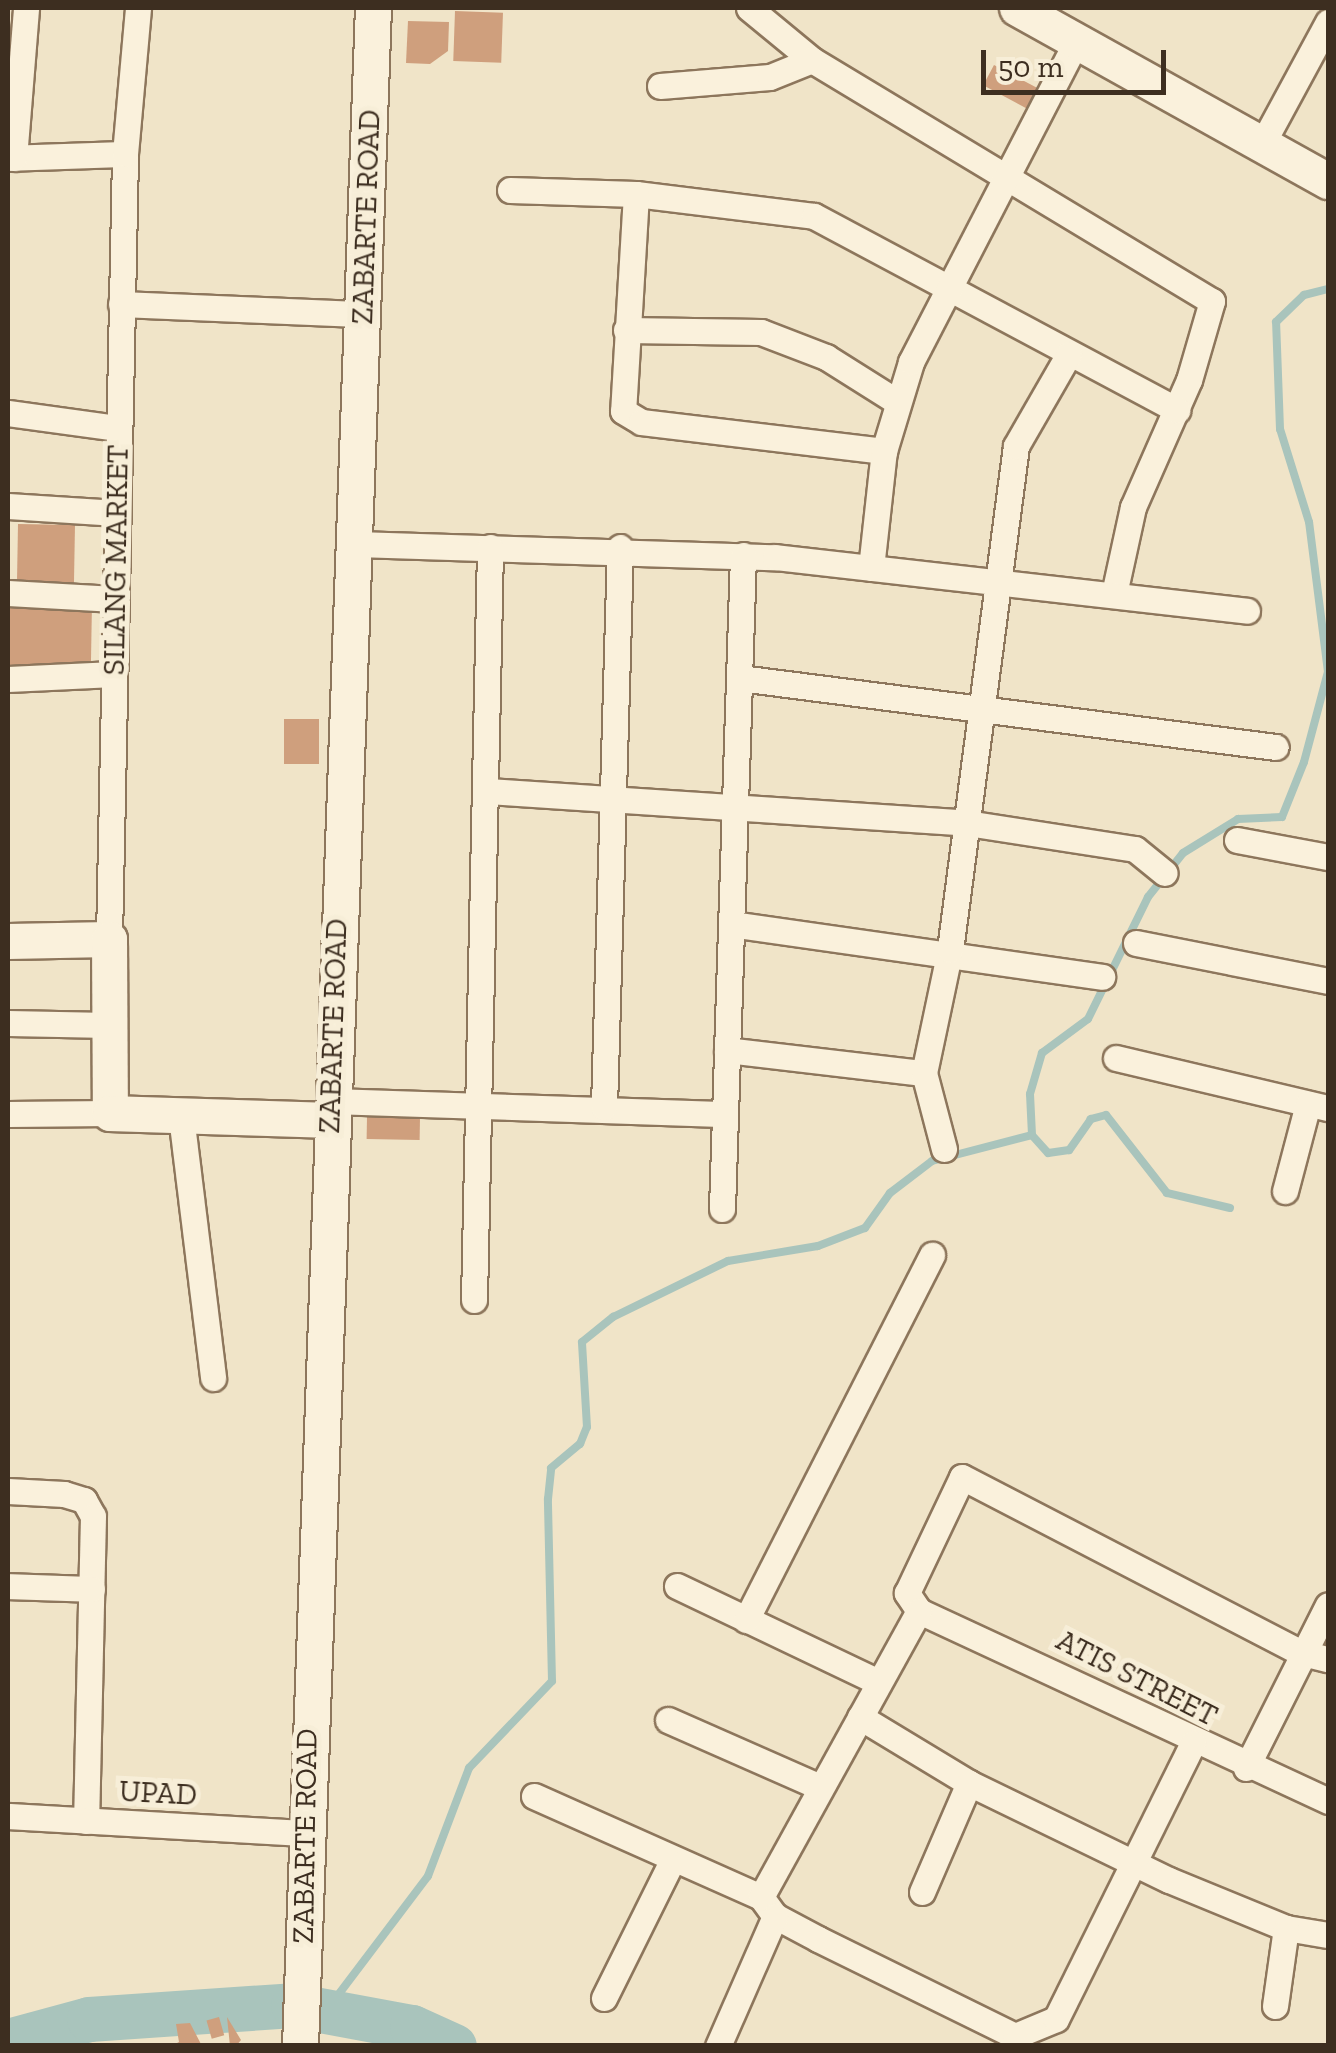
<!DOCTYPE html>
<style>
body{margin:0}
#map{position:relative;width:1336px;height:2053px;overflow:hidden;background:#f0e4c8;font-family:"Zilla Slab",serif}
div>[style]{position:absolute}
.stream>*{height:8px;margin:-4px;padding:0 4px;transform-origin:4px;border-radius:4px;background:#a9c4bc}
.river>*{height:45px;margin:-22.5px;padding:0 22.5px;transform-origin:22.5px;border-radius:22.5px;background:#a9c4bc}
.building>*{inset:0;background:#cf9f7d;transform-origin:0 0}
.roads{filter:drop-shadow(2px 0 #8d765c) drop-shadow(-2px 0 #8d765c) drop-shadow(0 2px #8d765c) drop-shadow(0 -2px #8d765c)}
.street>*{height:25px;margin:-12.5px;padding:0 12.5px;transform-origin:12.5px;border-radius:12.5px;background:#faf1dc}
.secondary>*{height:35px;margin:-17.5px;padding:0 17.5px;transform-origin:17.5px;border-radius:17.5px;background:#faf1dc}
span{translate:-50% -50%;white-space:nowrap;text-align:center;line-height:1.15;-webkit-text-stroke:10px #f7eed8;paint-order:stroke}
.street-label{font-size:30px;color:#3d2e20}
.frame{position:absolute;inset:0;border:10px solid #3d2e20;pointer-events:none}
.scale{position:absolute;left:981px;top:50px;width:185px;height:45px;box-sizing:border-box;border:5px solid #3d2e20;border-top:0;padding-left:12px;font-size:30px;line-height:35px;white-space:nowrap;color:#3d2e20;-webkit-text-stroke:8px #f7eed8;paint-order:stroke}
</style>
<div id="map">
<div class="stream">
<div style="left:1230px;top:1208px;width:65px;rotate:-166.6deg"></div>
<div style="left:1167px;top:1193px;width:99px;rotate:-128deg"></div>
<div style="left:1106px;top:1115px;width:16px;rotate:165deg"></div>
<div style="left:1091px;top:1119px;width:38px;rotate:125deg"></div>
<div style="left:1069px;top:1150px;width:21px;rotate:172deg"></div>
<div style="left:1048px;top:1153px;width:24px;rotate:-132deg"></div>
<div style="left:1032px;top:1135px;width:41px;rotate:-92.8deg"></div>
<div style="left:1030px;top:1094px;width:43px;rotate:-73.7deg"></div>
<div style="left:1042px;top:1053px;width:57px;rotate:-36.5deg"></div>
<div style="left:1088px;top:1019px;width:136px;rotate:-63.8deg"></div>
<div style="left:1148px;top:897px;width:56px;rotate:-51.5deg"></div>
<div style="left:1183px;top:853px;width:65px;rotate:-31.7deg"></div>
<div style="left:1238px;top:819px;width:44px;rotate:-2.6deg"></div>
<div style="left:1282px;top:817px;width:59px;rotate:-68.2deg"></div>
<div style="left:1304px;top:762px;width:93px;rotate:-75.1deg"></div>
<div style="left:1328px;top:672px;width:151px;rotate:-97.2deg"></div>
<div style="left:1309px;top:522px;width:97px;rotate:-107.3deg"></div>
<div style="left:1280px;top:429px;width:107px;rotate:-92.1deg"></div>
<div style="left:1276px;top:322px;width:39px;rotate:-44deg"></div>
<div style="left:1304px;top:295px;width:25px;rotate:-14deg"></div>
<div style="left:329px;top:2007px;width:164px;rotate:-52.9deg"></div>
<div style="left:428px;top:1876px;width:116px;rotate:-69.2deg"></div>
<div style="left:469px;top:1768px;width:120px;rotate:-46.3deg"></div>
<div style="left:552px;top:1681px;width:182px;rotate:-91.3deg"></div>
<div style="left:548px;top:1499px;width:31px;rotate:-84deg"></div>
<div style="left:551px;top:1468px;width:38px;rotate:-40deg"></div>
<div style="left:580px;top:1444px;width:18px;rotate:-68deg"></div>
<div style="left:587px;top:1427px;width:85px;rotate:-93.4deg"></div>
<div style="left:582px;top:1342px;width:40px;rotate:-39deg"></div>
<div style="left:613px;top:1317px;width:128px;rotate:-26deg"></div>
<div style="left:728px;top:1261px;width:91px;rotate:-9.5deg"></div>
<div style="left:818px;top:1246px;width:50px;rotate:-21deg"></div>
<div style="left:865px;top:1228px;width:43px;rotate:-54.5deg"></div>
<div style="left:890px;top:1193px;width:53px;rotate:-37.3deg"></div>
<div style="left:932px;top:1161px;width:103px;rotate:-14.6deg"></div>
</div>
<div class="river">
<div style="left:8px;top:2041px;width:84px;rotate:-15.2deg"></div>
<div style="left:89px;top:2019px;width:204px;rotate:-3.9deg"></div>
<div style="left:293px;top:2005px;width:121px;rotate:10.5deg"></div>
<div style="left:412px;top:2027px;width:46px;rotate:24.3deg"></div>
</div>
<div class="building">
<div style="left:455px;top:11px;width:48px;height:50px;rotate:2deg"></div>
<div style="clip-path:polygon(408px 21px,449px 22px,448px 51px,430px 64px,406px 63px)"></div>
<div style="left:994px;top:65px;width:54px;height:23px;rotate:28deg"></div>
<div style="left:18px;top:524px;width:57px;height:65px;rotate:1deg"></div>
<div style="left:8px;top:602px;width:84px;height:66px;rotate:1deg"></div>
<div style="left:284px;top:719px;width:35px;height:45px"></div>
<div style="left:367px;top:1117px;width:53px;height:22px;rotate:1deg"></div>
<div style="left:219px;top:2017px;width:19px;height:13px;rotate:74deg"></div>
<div style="clip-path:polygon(227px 2017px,241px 2040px,236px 2046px,230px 2046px)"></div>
<div style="clip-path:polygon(190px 2023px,202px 2046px,171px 2046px,179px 2042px,176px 2024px)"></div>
</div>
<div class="roads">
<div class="street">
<div style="left:749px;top:8px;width:82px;rotate:39.5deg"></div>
<div style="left:812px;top:60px;width:467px;rotate:31.1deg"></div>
<div style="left:1212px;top:301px;width:82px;rotate:106.2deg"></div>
<div style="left:1189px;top:380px;width:139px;rotate:113.8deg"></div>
<div style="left:1133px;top:507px;width:89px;rotate:102.3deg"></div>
<div style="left:660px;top:86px;width:110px;rotate:-4.7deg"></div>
<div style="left:770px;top:77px;width:45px;rotate:-22deg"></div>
<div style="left:1261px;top:146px;width:141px;rotate:-61.6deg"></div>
<div style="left:8px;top:158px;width:117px;rotate:-2deg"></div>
<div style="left:14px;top:158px;width:150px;rotate:-85.4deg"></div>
<div style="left:510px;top:190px;width:126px;rotate:1.8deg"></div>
<div style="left:636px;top:194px;width:179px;rotate:7deg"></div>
<div style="left:814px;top:216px;width:412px;rotate:28.1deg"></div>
<div style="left:636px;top:194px;width:217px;rotate:93.4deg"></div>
<div style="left:623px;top:411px;width:21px;rotate:31deg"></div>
<div style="left:641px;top:422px;width:245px;rotate:6.8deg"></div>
<div style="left:121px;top:304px;width:243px;rotate:2.4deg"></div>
<div style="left:626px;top:330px;width:135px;rotate:0.8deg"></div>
<div style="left:761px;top:332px;width:70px;rotate:21deg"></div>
<div style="left:826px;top:357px;width:83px;rotate:32.2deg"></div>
<div style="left:8px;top:413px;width:111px;rotate:7.8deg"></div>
<div style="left:8px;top:506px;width:109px;rotate:3.7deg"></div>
<div style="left:353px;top:544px;width:422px;rotate:1.8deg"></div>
<div style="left:775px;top:557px;width:475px;rotate:6.5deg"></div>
<div style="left:871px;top:568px;width:118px;rotate:-83.7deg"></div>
<div style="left:884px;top:451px;width:93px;rotate:-73.1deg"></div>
<div style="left:911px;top:362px;width:360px;rotate:-62.7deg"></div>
<div style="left:8px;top:593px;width:107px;rotate:3.2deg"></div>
<div style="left:740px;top:678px;width:540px;rotate:7.34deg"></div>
<div style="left:8px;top:679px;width:106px;rotate:-2.7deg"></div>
<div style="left:489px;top:791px;width:479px;rotate:3.8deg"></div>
<div style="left:967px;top:823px;width:170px;rotate:8.8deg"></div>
<div style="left:1135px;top:849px;width:38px;rotate:39deg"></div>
<div style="left:1237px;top:840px;width:93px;rotate:10.6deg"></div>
<div style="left:731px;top:924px;width:375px;rotate:8.1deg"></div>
<div style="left:109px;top:939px;width:785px;rotate:-88.83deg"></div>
<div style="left:125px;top:154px;width:147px;rotate:-84.9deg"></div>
<div style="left:1136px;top:943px;width:196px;rotate:11.2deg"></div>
<div style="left:8px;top:1023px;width:101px;rotate:1.1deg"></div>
<div style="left:727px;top:1050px;width:198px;rotate:6.7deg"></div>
<div style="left:1116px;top:1058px;width:218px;rotate:13.3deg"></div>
<div style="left:331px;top:1101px;width:390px;rotate:1.9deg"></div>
<div style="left:604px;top:1107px;width:560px;rotate:-88.36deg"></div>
<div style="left:8px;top:1114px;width:102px;rotate:-0.6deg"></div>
<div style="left:181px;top:1116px;width:264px;rotate:83deg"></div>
<div style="left:944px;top:1149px;width:79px;rotate:-104.7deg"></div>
<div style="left:924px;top:1073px;width:126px;rotate:-78.1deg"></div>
<div style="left:950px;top:950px;width:508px;rotate:-82.54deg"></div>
<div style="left:1016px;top:446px;width:106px;rotate:-60.1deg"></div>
<div style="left:1285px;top:1191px;width:90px;rotate:-75.2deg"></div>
<div style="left:722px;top:1209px;width:654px;rotate:-88.16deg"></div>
<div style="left:474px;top:1300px;width:753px;rotate:-88.78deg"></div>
<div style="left:8px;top:1491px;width:56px;rotate:3.1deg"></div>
<div style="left:64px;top:1494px;width:21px;rotate:17deg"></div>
<div style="left:84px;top:1500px;width:18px;rotate:61deg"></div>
<div style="left:93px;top:1516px;width:305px;rotate:91.3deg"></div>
<div style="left:8px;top:1586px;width:84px;rotate:2deg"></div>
<div style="left:677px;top:1586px;width:221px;rotate:25.5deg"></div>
<div style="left:919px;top:1611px;width:22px;rotate:-124deg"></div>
<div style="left:907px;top:1593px;width:128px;rotate:-64.6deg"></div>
<div style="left:962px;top:1477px;width:380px;rotate:27.4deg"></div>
<div style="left:1299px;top:1652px;width:30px;rotate:14deg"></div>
<div style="left:919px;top:1611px;width:451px;rotate:24.9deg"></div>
<div style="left:746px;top:1620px;width:410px;rotate:-63deg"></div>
<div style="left:860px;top:1717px;width:127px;rotate:31.2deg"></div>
<div style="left:969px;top:1783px;width:222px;rotate:25.9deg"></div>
<div style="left:1169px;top:1880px;width:126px;rotate:22.3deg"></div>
<div style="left:1286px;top:1928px;width:43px;rotate:9.5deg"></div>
<div style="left:668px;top:1720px;width:166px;rotate:23.8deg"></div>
<div style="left:1246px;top:1768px;width:182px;rotate:-63.3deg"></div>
<div style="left:534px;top:1796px;width:248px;rotate:24deg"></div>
<div style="left:761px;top:1897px;width:24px;rotate:54deg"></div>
<div style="left:775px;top:1916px;width:49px;rotate:28.1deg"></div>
<div style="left:818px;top:1939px;width:220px;rotate:26.2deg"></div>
<div style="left:1015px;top:2036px;width:44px;rotate:-22.5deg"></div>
<div style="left:1056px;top:2019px;width:308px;rotate:-63.6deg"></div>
<div style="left:8px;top:1816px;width:296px;rotate:3.3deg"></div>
<div style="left:922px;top:1892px;width:119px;rotate:-66.7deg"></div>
<div style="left:761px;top:1897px;width:327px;rotate:-61.1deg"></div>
<div style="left:604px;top:1998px;width:151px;rotate:-63.6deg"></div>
<div style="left:1275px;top:2006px;width:79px;rotate:-82deg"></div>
<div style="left:718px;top:2046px;width:142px;rotate:-66.3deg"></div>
</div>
<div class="secondary">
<div style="left:1017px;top:8px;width:356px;rotate:29.1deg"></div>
<div style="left:8px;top:941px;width:101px;rotate:-1.1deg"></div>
<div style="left:109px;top:939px;width:174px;rotate:89.7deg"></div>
<div style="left:110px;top:1113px;width:220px;rotate:1.8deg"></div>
<div style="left:300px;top:2046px;width:2039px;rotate:-87.95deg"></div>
</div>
</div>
<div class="street-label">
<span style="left:366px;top:217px;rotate:-88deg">ZABARTE ROAD</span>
<span style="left:116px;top:560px;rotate:-89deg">SILANG MARKET</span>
<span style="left:333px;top:1026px;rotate:-88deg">ZABARTE ROAD</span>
<span style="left:1137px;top:1678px;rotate:27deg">ATIS STREET</span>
<span style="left:158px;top:1793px;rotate:3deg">UPAD</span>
<span style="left:305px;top:1836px;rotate:-89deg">ZABARTE ROAD</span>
</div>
<div class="frame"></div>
<div class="scale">50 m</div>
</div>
